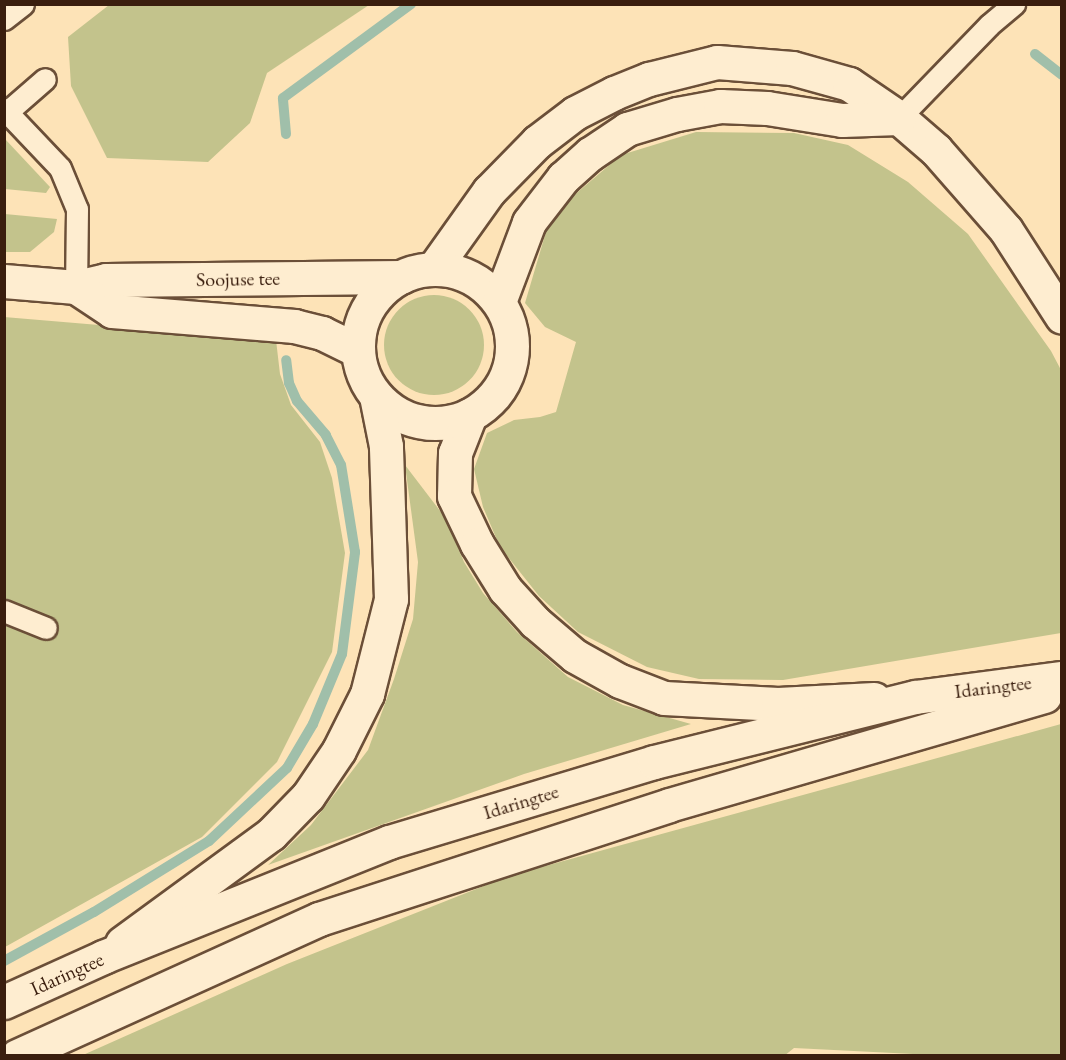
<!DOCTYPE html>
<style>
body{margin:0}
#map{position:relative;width:1066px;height:1060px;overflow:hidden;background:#fde3b7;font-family:"EB Garamond",serif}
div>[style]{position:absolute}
.green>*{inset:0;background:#c3c38c}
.round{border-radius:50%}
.stream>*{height:10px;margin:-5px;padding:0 5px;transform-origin:5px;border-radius:5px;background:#a0bfaa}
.roads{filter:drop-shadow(2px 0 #6b4f38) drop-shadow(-2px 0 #6b4f38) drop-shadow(0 2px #6b4f38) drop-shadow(0 -2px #6b4f38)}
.service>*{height:21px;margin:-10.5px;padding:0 10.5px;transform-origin:10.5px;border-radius:10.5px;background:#feedd0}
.minor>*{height:33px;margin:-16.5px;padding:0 16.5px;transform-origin:16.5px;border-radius:16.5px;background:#feedd0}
.tertiary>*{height:33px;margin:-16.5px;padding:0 16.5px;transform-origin:16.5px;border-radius:16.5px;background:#feedd0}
.tertiary>.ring{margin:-16.5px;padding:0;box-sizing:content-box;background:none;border:33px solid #feedd0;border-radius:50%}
.secondary>*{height:33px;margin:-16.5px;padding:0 16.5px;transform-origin:16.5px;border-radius:16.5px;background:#feedd0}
span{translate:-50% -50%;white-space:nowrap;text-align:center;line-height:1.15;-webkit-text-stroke:4.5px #feedd0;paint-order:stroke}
.street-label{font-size:20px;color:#3a1e0e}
.frame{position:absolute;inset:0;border:6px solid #3a1e0e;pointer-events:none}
</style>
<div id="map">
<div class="green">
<div style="clip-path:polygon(109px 5px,109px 4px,369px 5px,267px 73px,250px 123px,208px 162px,107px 158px,71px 86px,68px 37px)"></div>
<div style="clip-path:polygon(696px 132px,794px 133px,848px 145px,908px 182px,968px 234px,1051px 351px,1061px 370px,1061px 633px,783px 680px,699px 679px,647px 667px,578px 632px,539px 596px,500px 547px,483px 507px,474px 469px,487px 433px,514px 420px,540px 417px,556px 412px,576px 342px,545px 327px,525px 303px,551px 215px,621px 155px)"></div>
<div style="clip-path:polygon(5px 139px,50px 187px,46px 193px,5px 189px)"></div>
<div style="clip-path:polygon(5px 214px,57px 219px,54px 232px,30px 252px,5px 252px)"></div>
<div class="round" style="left:384px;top:295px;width:100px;height:100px"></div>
<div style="clip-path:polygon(4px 317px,276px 340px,280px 374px,291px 405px,320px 442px,332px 478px,345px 553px,332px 652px,277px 762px,202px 837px,5px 947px)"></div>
<div style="clip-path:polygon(405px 465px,447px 520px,464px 562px,483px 593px,517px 632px,568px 677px,623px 705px,691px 724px,524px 774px,268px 865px,311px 825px,368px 750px,394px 679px,413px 619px,418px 562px)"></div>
<div style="clip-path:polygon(1061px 724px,1061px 1055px,933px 1055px,794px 1048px,784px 1056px,83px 1055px,287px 964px,509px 876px)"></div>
</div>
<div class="stream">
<div style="left:1035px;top:54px;width:34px;rotate:38deg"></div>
<div style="left:286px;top:134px;width:36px;rotate:-95deg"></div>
<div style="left:283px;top:98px;width:159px;rotate:-36.3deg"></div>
<div style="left:4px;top:961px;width:102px;rotate:-28.6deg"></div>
<div style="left:94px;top:912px;width:135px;rotate:-31.7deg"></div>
<div style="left:209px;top:841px;width:107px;rotate:-43.1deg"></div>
<div style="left:287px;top:768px;width:51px;rotate:-59.4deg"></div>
<div style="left:313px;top:724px;width:76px;rotate:-67.5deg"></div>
<div style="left:342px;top:654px;width:103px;rotate:-82.7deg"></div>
<div style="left:355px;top:552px;width:88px;rotate:-99.1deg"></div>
<div style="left:341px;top:465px;width:34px;rotate:-117deg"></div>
<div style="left:326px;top:435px;width:45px;rotate:-130.5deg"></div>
<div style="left:297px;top:401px;width:20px;rotate:-114deg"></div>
<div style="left:289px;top:383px;width:23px;rotate:-97deg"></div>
</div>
<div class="roads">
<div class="service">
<div style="left:4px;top:19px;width:24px;rotate:-38deg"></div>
<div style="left:4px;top:109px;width:81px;rotate:46.5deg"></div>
<div style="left:60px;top:168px;width:44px;rotate:67.5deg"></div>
<div style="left:77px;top:209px;width:78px;rotate:90.7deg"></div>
<div style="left:7px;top:112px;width:50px;rotate:-41deg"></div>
<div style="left:899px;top:118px;width:129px;rotate:-45.9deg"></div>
<div style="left:989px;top:25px;width:33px;rotate:-40deg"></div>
<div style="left:4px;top:611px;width:45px;rotate:22deg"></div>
</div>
<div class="minor">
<div style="left:4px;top:281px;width:72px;rotate:4.8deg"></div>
<div style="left:76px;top:287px;width:31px;rotate:-13deg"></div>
<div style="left:106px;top:280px;width:295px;rotate:-0.6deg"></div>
<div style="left:76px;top:287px;width:43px;rotate:33.7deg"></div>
<div style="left:112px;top:311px;width:183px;rotate:4.7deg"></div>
<div style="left:294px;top:326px;width:29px;rotate:14deg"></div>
<div style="left:322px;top:333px;width:39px;rotate:26deg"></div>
</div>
<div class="tertiary">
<div style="left:434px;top:268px;width:95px;rotate:-54.5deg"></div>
<div style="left:489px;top:191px;width:69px;rotate:-45.6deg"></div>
<div style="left:537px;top:142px;width:48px;rotate:-37.3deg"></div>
<div style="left:575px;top:113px;width:44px;rotate:-27.1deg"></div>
<div style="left:614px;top:93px;width:38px;rotate:-22deg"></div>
<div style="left:649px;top:79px;width:70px;rotate:-14deg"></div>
<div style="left:717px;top:62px;width:75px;rotate:4.6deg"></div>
<div style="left:792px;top:68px;width:59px;rotate:15.7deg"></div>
<div style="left:849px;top:84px;width:60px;rotate:34.2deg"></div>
<div style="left:899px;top:118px;width:49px;rotate:40.9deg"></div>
<div style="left:936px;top:150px;width:106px;rotate:48.8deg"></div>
<div style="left:1006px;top:230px;width:103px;rotate:57.2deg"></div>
<div class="ring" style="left:358px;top:269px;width:121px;height:121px"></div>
<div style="left:499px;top:302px;width:85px;rotate:-69.4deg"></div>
<div style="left:529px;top:222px;width:56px;rotate:-52.3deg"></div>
<div style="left:563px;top:178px;width:36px;rotate:-42deg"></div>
<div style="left:590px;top:154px;width:45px;rotate:-34deg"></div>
<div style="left:627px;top:129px;width:52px;rotate:-16.7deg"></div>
<div style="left:677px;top:114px;width:44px;rotate:-10.5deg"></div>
<div style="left:720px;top:106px;width:47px;rotate:2.4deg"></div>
<div style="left:767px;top:108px;width:76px;rotate:9.1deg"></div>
<div style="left:842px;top:120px;width:57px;rotate:-2deg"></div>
<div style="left:470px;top:415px;width:41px;rotate:111.5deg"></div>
<div style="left:455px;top:453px;width:43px;rotate:91.3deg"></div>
<div style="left:454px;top:496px;width:53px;rotate:64.4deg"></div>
<div style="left:477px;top:544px;width:53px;rotate:58.1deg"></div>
<div style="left:505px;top:589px;width:45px;rotate:47.7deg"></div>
<div style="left:535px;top:622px;width:52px;rotate:40.4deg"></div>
<div style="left:575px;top:656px;width:51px;rotate:29.1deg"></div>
<div style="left:620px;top:681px;width:47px;rotate:21.1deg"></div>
<div style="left:664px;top:698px;width:114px;rotate:3deg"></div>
<div style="left:778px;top:704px;width:96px;rotate:-3deg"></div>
<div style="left:122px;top:943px;width:185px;rotate:-36.2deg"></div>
<div style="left:271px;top:834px;width:53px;rotate:-45.8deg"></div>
<div style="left:308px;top:796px;width:55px;rotate:-56deg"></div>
<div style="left:339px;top:750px;width:63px;rotate:-63.4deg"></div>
<div style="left:367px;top:694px;width:98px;rotate:-75.8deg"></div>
<div style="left:391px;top:599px;width:153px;rotate:-91.9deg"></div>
<div style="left:386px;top:446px;width:51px;rotate:-101.3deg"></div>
</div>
<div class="secondary">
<div style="left:4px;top:1002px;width:109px;rotate:-24.4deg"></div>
<div style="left:103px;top:957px;width:308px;rotate:-21.9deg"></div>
<div style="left:389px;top:842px;width:277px;rotate:-16.8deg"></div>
<div style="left:654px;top:762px;width:269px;rotate:-14deg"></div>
<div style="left:915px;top:697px;width:148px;rotate:-7.4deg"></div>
<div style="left:17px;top:1056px;width:332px;rotate:-24.4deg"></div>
<div style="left:319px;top:919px;width:368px;rotate:-18deg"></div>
<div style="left:669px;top:805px;width:391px;rotate:-16.2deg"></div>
</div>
</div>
<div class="street-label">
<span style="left:238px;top:279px;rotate:-1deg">Soojuse tee</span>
<span style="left:993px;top:687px;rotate:-7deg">Idaringtee</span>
<span style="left:521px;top:802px;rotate:-17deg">Idaringtee</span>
<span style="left:67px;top:974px;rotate:-24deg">Idaringtee</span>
</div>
<div class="frame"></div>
</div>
